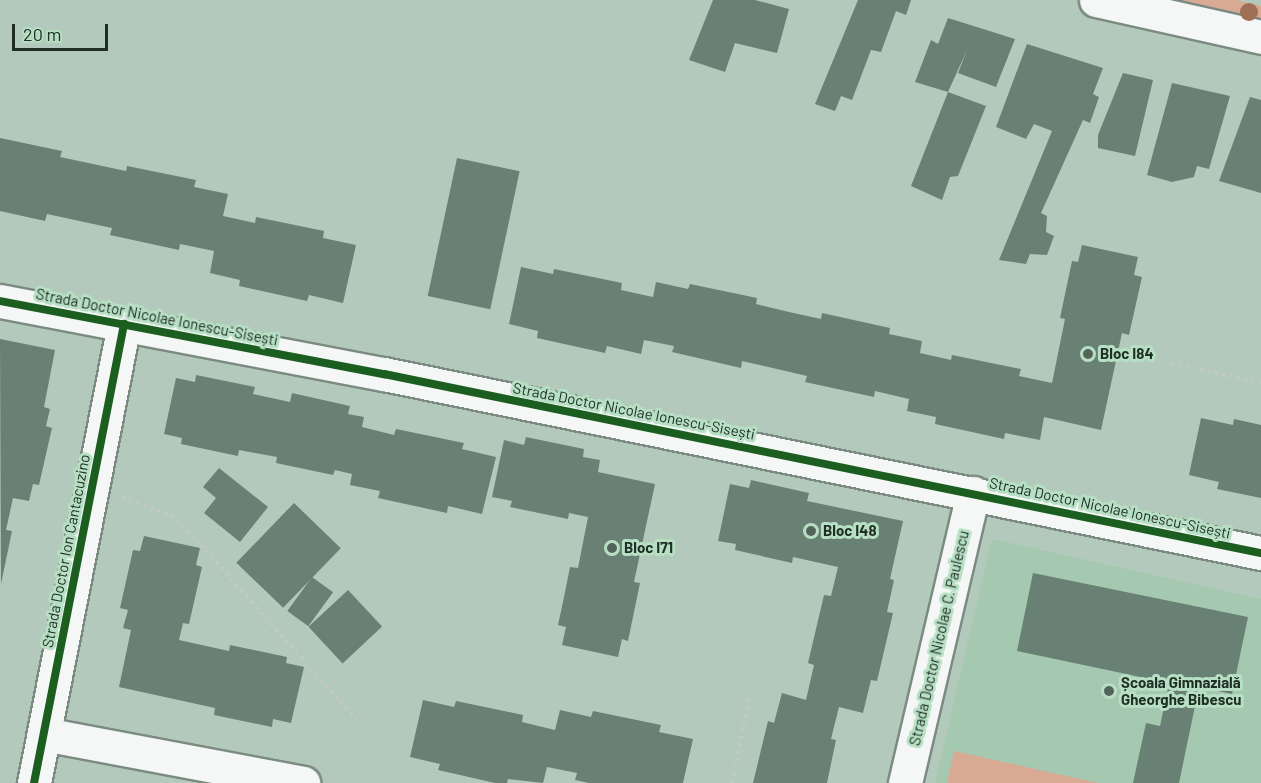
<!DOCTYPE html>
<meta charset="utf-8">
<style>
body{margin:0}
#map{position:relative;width:1261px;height:783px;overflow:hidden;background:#b3c9bb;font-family:Barlow,sans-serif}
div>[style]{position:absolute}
.built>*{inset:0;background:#a5c8b1}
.green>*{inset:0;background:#d8a993}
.building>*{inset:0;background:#698174;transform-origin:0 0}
.path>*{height:4px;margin-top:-2px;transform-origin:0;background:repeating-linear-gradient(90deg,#c2c9c4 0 3px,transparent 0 7.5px)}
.roads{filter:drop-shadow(2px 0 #7b8b81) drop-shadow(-2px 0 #7b8b81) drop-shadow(0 2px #7b8b81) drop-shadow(0 -2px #7b8b81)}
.minor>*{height:33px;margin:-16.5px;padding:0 16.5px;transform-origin:16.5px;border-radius:16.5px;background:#f4f7f5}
.major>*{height:33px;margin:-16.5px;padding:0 16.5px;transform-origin:16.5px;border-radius:16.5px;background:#f4f7f5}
.cycleway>*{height:8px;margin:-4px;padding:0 4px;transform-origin:4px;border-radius:4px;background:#1b5e20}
.trees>*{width:18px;height:18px;margin:-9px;border-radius:50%;background:#a07056}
.dots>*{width:16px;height:16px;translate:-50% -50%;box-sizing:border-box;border:3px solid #b7dfc4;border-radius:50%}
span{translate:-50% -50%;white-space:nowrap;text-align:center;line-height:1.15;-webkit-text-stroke:6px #b7dfc4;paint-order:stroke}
.street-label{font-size:15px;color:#202f25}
.poi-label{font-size:15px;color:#202f25;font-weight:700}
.left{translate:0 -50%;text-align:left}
.scale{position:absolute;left:12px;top:24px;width:96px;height:27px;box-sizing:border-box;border:3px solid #202f25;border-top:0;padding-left:8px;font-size:18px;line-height:21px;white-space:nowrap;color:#202f25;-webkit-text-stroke:4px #b7dfc4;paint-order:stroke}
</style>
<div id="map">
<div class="built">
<div style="clip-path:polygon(992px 539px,1261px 599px,1261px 783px,935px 783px)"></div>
</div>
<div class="green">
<div style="clip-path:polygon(1167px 0,1237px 0,1261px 6px,1261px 19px,1255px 20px)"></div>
<div style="clip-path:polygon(954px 751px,1098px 783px,947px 783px)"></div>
</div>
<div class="building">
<div style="clip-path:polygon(713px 0,755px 0,789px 9px,777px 53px,735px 43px,725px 72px,689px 60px)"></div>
<div style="clip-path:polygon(858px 0,911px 0,906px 15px,896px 11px,881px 52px,871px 50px,852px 100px,841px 96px,835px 111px,815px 104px)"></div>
<div style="clip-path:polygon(948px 18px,1015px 39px,996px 87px,958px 73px,967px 50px,948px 92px,915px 82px,931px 40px,938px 44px)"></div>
<div style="clip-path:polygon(1027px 44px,1103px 68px,1093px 94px,1099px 97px,1090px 123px,1083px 120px,1041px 213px,1047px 216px,1046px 232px,1054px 236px,1047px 255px,1030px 254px,1026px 264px,999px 260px,1052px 131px,1034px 124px,1026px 139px,996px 127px)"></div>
<div style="clip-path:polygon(1123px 73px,1153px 80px,1135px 156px,1098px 148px,1098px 135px)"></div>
<div style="clip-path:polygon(1172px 83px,1230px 96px,1209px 169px,1197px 166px,1194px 177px,1172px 182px,1147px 175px)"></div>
<div style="clip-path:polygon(948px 92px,986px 106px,958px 176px,950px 177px,942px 200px,911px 186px)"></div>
<div style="clip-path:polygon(1250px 97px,1261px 100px,1261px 193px,1219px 181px)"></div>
<div style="clip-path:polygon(0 138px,62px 151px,60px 157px,126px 171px,127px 166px,196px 180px,194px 187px,228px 194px,223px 216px,255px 223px,256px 217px,324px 231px,323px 238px,356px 245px,343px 303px,309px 295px,307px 301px,239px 286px,240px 280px,210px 273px,214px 251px,180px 244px,179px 250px,110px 235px,112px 228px,47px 214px,45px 221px,0 211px)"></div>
<div style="left:457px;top:158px;width:64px;height:141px;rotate:12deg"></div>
<div style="clip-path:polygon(1082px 245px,1138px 257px,1134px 275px,1142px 277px,1129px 335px,1122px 333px,1101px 430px,1044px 417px,1040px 440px,1005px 433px,1004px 439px,935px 424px,936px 417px,907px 411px,909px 399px,875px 391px,874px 397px,805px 382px,807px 376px,777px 369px,742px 361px,741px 368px,672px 352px,674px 346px,644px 340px,641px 354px,607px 346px,605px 353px,537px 338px,538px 331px,509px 324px,521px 267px,553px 274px,554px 269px,622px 283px,621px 290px,653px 297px,656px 282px,688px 289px,690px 284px,757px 298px,756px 304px,789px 312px,821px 319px,822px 313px,890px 328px,889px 334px,922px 341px,920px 353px,951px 360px,952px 355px,1021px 369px,1019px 376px,1052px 383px,1065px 319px,1060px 318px,1072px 261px,1078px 262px)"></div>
<div style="clip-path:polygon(0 339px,55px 350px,44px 407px,50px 409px,46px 426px,52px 428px,39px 485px,33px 484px,29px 501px,13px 498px,6px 530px,12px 531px,1px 584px)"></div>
<div style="clip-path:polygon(196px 375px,255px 387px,253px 394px,290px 402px,292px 393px,350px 406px,348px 414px,364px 417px,362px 427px,394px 435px,396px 429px,464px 443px,462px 449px,496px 457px,482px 514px,448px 506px,447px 513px,378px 498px,380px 491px,350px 485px,352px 474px,335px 470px,333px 475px,276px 463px,277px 457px,239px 450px,238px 456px,181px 444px,182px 438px,164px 434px,176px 378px,195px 382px)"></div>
<div style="clip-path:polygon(1201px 418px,1233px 425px,1234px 419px,1261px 425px,1261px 498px,1217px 489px,1219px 482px,1189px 475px)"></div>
<div style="clip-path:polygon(526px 437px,584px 449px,583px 457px,600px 460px,598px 472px,655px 484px,634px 582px,640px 583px,628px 641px,622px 639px,618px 657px,562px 645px,566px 627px,558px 625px,563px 602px,570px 567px,578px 568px,588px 517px,569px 513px,568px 519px,510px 507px,512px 501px,492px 497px,504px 440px,524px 445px)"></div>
<div style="clip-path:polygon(219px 468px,268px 507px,240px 542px,204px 513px,216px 498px,203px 487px)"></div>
<div style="clip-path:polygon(751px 480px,809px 493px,807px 501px,903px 521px,890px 579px,894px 580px,887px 612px,893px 613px,877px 681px,871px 680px,863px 713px,839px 707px,831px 739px,836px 740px,827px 783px,753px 783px,768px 721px,774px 723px,782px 693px,806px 700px,814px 665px,808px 663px,824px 595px,831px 596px,838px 567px,793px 557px,792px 563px,735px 550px,736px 544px,718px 541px,730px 484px,749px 488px)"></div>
<div style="left:294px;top:503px;width:65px;height:83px;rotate:44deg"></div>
<div style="clip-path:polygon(144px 536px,200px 548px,196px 565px,202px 567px,189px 624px,183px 623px,179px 640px,229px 651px,230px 645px,287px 657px,286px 663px,304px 667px,291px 723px,273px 719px,272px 727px,214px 715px,215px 708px,119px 687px,131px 630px,123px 628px,128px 610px,120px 608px,133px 550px,140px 551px)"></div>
<div style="clip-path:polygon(1033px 573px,1248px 617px,1232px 694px,1199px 687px,1179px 783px,1133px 783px,1146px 723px,1160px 726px,1169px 683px,1017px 651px)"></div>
<div style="left:312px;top:577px;width:26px;height:42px;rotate:36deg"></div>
<div style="left:348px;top:590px;width:50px;height:54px;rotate:47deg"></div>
<div style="clip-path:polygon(423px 700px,454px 707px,456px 701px,523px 715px,522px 722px,555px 730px,560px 710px,591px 717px,593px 711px,661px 725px,659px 732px,693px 739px,683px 783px,589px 783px,575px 780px,577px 773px,547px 767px,543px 783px,508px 779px,507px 783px,495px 783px,438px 770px,440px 764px,410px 757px)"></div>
</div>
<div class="path">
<div style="left:1171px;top:363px;width:92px;rotate:12.5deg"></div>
<div style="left:122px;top:498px;width:51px;rotate:19.5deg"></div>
<div style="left:170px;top:515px;width:43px;rotate:44.1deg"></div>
<div style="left:201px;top:545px;width:238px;rotate:48.4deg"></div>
<div style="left:732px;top:783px;width:86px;rotate:-78.6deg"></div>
</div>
<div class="roads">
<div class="minor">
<div style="left:0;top:301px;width:391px;rotate:10.8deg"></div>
<div style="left:384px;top:374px;width:895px;rotate:11.54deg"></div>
<div style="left:44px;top:734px;width:264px;rotate:10.7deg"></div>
<div style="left:34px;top:783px;width:468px;rotate:-78.9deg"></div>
<div style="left:905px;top:783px;width:298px;rotate:-76.8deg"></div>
</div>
<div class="major">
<div style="left:1096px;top:0;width:169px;rotate:12.6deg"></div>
</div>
</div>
<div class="cycleway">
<div style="left:0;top:301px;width:391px;rotate:10.8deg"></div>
<div style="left:384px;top:374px;width:895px;rotate:11.54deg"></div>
<div style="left:34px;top:783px;width:468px;rotate:-78.9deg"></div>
</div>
<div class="trees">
<div style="left:1249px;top:12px"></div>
</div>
<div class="dots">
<div style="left:1088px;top:354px;background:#53655a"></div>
<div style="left:811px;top:531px;background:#53655a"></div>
<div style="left:612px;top:548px;background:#53655a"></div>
<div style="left:1109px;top:691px;background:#53655a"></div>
</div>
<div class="street-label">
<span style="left:157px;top:317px;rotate:11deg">Strada Doctor Nicolae Ionescu-Sisești</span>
<span style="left:634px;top:411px;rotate:11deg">Strada Doctor Nicolae Ionescu-Sisești</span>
<span style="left:1110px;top:508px;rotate:12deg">Strada Doctor Nicolae Ionescu-Sisești</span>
<span style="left:66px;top:551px;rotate:-79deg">Strada Doctor Ion Cantacuzino</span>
<span style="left:939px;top:638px;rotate:-77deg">Strada Doctor Nicolae C. Paulescu</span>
</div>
<div class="poi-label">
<span class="left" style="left:1100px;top:354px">Bloc I84</span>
<span class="left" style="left:823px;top:531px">Bloc I48</span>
<span class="left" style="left:624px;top:548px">Bloc I71</span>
<span class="left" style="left:1121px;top:691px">Școala Gimnazială<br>Gheorghe Bibescu</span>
</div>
<div class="scale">20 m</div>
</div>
